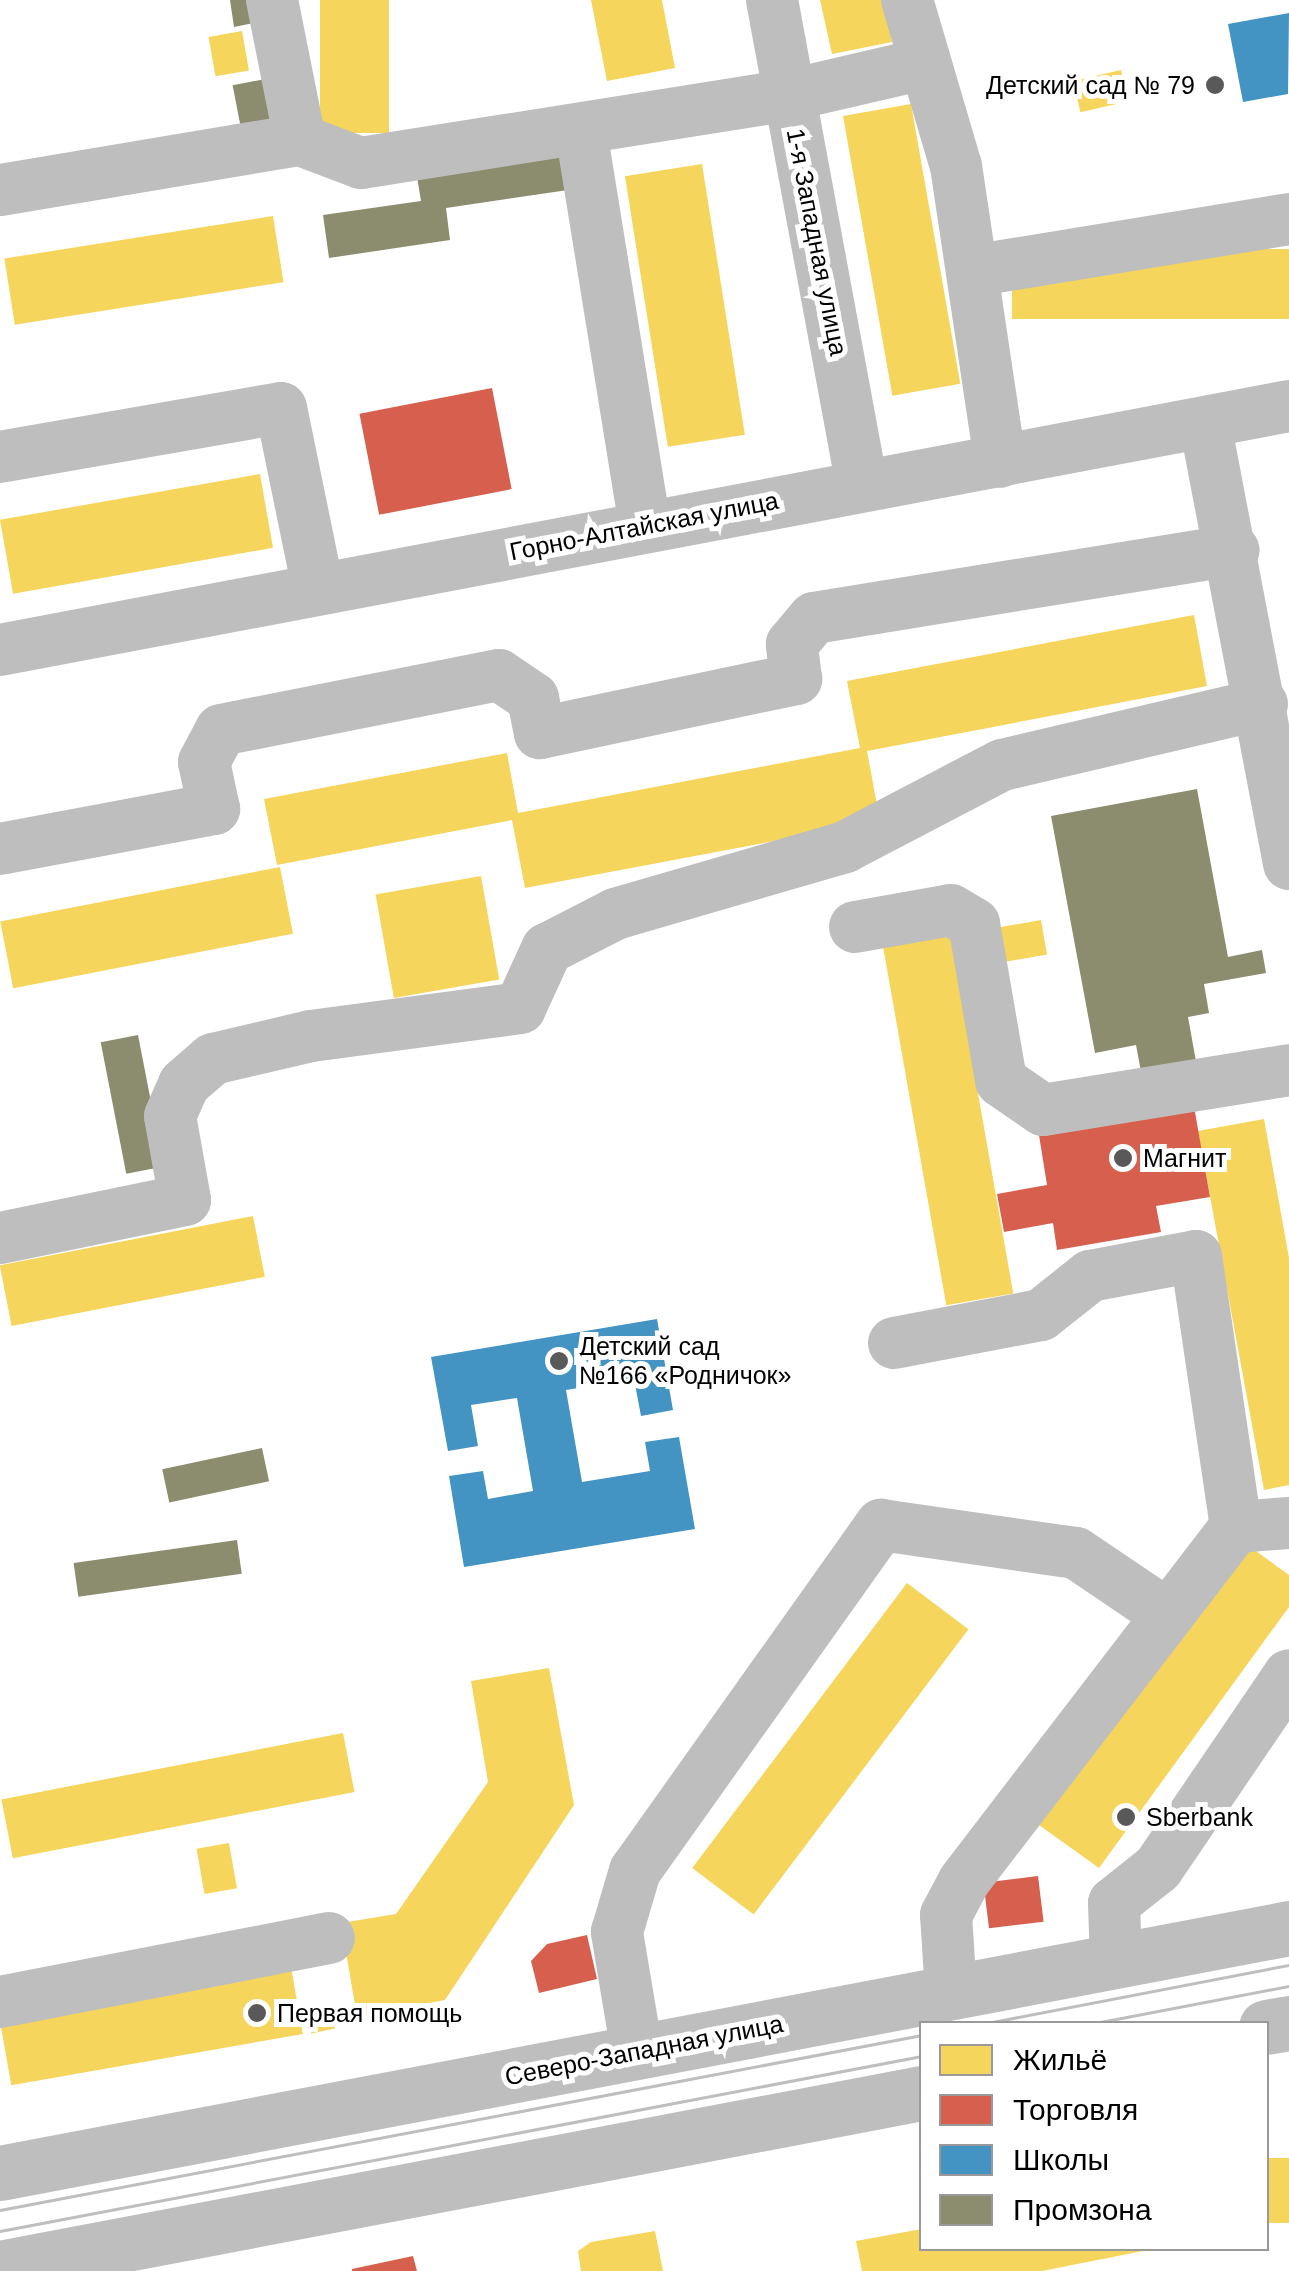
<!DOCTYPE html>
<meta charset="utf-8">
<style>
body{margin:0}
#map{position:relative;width:1289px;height:2271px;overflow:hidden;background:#fff;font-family:Arial,sans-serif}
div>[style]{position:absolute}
.homes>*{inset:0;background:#f6d55c;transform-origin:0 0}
.shops>*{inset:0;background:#d6604d;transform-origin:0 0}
.schools>*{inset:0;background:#4393c3}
.industry>*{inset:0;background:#8c8c6e;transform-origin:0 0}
.minor>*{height:52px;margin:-26px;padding:0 26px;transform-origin:26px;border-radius:26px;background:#bebebe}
.major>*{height:55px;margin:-27.5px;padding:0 27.5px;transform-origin:27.5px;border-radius:27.5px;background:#bebebe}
.tram>*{height:2.5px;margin:-1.25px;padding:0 1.25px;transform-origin:1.25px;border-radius:1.25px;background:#bebebe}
.dots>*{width:28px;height:28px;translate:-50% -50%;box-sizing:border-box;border:5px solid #fff;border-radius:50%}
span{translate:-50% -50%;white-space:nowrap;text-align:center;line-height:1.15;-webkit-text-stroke:10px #fff;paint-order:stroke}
.poi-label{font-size:25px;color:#000}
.right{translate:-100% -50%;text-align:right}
.left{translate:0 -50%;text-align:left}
.street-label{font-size:25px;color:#000}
.legend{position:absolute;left:919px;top:2021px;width:350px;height:230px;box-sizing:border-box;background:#fff;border:2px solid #999;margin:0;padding:12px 18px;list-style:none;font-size:30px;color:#000}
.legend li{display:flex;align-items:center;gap:20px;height:50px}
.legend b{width:50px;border:2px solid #999}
</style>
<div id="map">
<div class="homes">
<div style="left:320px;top:0;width:69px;height:133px"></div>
<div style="clip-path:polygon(591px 0,662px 0,675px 68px,607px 81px)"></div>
<div style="clip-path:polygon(820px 0,883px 0,892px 42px,832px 54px)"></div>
<div style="left:242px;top:31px;width:40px;height:34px;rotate:80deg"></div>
<div style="left:1121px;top:70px;width:32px;height:49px;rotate:77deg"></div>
<div style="left:911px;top:104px;width:284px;height:69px;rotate:80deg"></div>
<div style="left:702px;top:164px;width:274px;height:78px;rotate:81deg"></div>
<div style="left:273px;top:216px;width:67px;height:272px;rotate:81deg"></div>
<div style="left:1289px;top:249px;width:70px;height:277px;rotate:90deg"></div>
<div style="left:260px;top:474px;width:75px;height:264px;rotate:80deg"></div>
<div style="clip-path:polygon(1194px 615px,1207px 686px,867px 751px,880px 821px,525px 888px,512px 820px,277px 865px,264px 799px,507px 753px,518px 813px,860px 748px,847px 681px)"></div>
<div style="left:280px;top:867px;width:68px;height:285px;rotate:79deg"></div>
<div style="left:481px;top:876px;width:105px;height:107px;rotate:80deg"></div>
<div style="left:1041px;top:920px;width:35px;height:45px;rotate:80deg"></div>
<div style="left:949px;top:929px;width:370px;height:68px;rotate:80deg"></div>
<div style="clip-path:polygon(1264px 1119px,1289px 1258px,1289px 1485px,1264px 1490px,1198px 1131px)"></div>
<div style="left:253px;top:1216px;width:62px;height:258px;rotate:79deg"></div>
<div style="clip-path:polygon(1245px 1543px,1289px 1575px,1289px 1607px,1099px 1868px,1039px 1825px)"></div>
<div style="left:907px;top:1583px;width:77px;height:357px;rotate:37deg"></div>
<div style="clip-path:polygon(549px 1668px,574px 1805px,445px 2000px,357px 2017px,341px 1923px,396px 1914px,488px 1782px,471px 1681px)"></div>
<div style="left:343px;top:1733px;width:60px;height:348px;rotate:79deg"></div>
<div style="left:229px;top:1843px;width:46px;height:33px;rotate:80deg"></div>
<div style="left:291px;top:1967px;width:68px;height:296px;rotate:80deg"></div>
<div style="left:331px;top:2010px;width:19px;height:24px;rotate:78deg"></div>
<div style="left:1289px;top:2158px;width:65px;height:23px;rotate:90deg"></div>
<div style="clip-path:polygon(922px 2229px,922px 2248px,1148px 2250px,1042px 2271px,862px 2271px,856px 2241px)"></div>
<div style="clip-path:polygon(655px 2231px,663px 2271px,581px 2271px,578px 2251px,591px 2242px)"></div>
</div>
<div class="shops">
<div style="left:492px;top:388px;width:103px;height:135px;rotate:79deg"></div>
<div style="clip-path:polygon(1193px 1101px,1210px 1197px,1156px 1206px,1161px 1232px,1057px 1250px,1053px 1223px,1004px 1232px,997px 1194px,1047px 1185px,1038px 1129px)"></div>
<div style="left:1038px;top:1876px;width:46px;height:55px;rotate:83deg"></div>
<div style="clip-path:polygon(587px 1935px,597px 1979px,539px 1993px,531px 1961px,547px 1944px)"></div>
<div style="clip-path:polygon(413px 2256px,417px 2271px,352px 2271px,352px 2269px)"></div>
</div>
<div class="schools">
<div style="clip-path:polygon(1289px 13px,1288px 94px,1243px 102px,1228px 24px)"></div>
<div style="clip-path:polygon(657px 1319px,673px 1410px,641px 1416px,634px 1379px,566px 1390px,582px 1482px,650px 1471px,645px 1442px,679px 1437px,695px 1529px,464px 1567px,449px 1476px,483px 1471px,488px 1499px,533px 1491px,517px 1398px,471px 1405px,478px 1446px,448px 1451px,431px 1357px)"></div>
</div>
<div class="industry">
<div style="clip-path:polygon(230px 0,260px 0,264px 21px,234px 27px)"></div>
<div style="left:265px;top:79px;width:41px;height:33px;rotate:79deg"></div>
<div style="clip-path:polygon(563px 156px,568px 190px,446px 208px,450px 240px,329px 258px,323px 215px,421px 201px,417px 177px)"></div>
<div style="clip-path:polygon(1197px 789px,1228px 957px,1262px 950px,1266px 973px,1204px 984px,1209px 1013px,1188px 1017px,1197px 1067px,1142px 1077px,1136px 1045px,1095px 1053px,1051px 816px)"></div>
<div style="left:138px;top:1035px;width:134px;height:38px;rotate:79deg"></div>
<div style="left:262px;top:1448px;width:34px;height:102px;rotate:78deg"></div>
<div style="left:237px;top:1540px;width:34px;height:165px;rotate:82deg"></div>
</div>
<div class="minor">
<div style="left:272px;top:0;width:143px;rotate:78.7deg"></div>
<div style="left:772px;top:0;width:493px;rotate:79.5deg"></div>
<div style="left:907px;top:0;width:173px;rotate:73.6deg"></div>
<div style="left:956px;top:166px;width:299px;rotate:81.5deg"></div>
<div style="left:581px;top:131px;width:400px;rotate:80.8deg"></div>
<div style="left:0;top:190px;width:304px;rotate:-9.5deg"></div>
<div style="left:300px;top:140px;width:65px;rotate:20.7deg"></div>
<div style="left:361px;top:163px;width:434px;rotate:-9deg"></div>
<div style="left:790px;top:95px;width:132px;rotate:-13.1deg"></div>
<div style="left:972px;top:271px;width:321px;rotate:-9.3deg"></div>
<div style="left:1205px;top:423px;width:449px;rotate:79.2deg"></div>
<div style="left:0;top:457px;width:285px;rotate:-9.9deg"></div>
<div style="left:281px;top:408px;width:185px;rotate:78.4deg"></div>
<div style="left:0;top:650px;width:1312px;rotate:-10.72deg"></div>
<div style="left:0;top:849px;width:218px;rotate:-10.6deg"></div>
<div style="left:214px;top:809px;width:48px;rotate:-102deg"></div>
<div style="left:204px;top:762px;width:36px;rotate:-62deg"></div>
<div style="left:221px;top:730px;width:283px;rotate:-11.2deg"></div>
<div style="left:499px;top:675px;width:41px;rotate:34.1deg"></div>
<div style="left:533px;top:698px;width:36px;rotate:79deg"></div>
<div style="left:540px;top:733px;width:262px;rotate:-11.9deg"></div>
<div style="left:796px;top:679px;width:35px;rotate:-97deg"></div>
<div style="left:792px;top:644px;width:34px;rotate:-50deg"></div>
<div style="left:814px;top:618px;width:425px;rotate:-9.2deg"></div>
<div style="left:855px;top:927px;width:97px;rotate:-10deg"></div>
<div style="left:951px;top:910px;width:27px;rotate:31deg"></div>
<div style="left:974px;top:924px;width:159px;rotate:80.2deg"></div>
<div style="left:1001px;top:1081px;width:51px;rotate:34.6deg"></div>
<div style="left:1043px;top:1110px;width:249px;rotate:-9.2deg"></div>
<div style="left:0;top:1238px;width:189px;rotate:-11.6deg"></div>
<div style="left:185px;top:1200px;width:85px;rotate:-100.1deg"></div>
<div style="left:170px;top:1116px;width:35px;rotate:-66deg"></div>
<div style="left:184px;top:1084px;width:38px;rotate:-41deg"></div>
<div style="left:213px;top:1059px;width:101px;rotate:-13.2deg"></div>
<div style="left:311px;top:1036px;width:211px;rotate:-7.6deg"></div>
<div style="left:520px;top:1008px;width:65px;rotate:-65.4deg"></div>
<div style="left:547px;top:949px;width:76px;rotate:-27.2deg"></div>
<div style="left:615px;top:914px;width:240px;rotate:-16.2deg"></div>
<div style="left:845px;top:847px;width:177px;rotate:-27.6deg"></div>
<div style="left:1002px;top:765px;width:267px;rotate:-13.2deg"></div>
<div style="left:894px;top:1343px;width:150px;rotate:-10.8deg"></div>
<div style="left:1041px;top:1315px;width:63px;rotate:-38.5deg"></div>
<div style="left:1090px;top:1276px;width:108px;rotate:-10.7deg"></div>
<div style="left:1196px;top:1256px;width:274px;rotate:81.6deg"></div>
<div style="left:1236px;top:1527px;width:53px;rotate:-4.3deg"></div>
<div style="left:1116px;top:1961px;width:58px;rotate:-92deg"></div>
<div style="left:1114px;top:1903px;width:56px;rotate:-38.5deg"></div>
<div style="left:1158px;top:1868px;width:233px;rotate:-55.8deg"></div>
<div style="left:951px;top:1992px;width:77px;rotate:-93.7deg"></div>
<div style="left:946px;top:1915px;width:38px;rotate:-62deg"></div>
<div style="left:964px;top:1881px;width:446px;rotate:-52.5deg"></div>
<div style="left:0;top:2002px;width:335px;rotate:-11deg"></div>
<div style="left:637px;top:2052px;width:122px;rotate:-99.5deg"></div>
<div style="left:617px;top:1932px;width:64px;rotate:-73.6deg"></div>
<div style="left:635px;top:1871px;width:425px;rotate:-54.6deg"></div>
<div style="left:881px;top:1525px;width:197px;rotate:8.2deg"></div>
<div style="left:1076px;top:1553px;width:111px;rotate:34deg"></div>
</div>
<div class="major">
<div style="left:1266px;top:2027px;width:23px;rotate:-10deg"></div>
<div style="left:0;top:2173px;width:1312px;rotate:-10.76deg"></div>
<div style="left:0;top:2268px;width:938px;rotate:-10.75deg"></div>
</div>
<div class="tram">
<div style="left:982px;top:2024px;width:313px;rotate:-10.9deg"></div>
<div style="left:1090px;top:2024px;width:203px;rotate:-10.8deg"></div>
<div style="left:0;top:2210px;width:938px;rotate:-10.75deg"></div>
<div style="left:0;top:2231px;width:938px;rotate:-10.75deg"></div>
</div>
<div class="dots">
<div style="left:1215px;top:85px;background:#595959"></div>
<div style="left:1123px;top:1158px;background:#595959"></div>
<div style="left:559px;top:1361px;background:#595959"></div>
<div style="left:1126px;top:1817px;background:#595959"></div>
<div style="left:257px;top:2013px;background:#595959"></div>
</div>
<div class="poi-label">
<span class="right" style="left:1195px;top:85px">Детский сад № 79</span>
<span class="left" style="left:1143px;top:1158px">Магнит</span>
<span class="left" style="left:579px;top:1361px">Детский сад<br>№166 «Родничок»</span>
<span class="left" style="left:1146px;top:1817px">Sberbank</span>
<span class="left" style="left:277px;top:2013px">Первая помощь</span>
</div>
<div class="street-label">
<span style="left:817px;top:242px;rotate:79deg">1-я Западная улица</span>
<span style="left:644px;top:526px;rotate:-11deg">Горно-Алтайская улица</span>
<span style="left:644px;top:2050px;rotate:-11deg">Северо-Западная улица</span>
</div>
<ul class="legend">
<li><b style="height:28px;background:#f6d55c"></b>Жильё</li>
<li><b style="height:28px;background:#d6604d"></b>Торговля</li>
<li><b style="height:28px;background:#4393c3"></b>Школы</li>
<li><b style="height:28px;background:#8c8c6e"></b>Промзона</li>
</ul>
</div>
